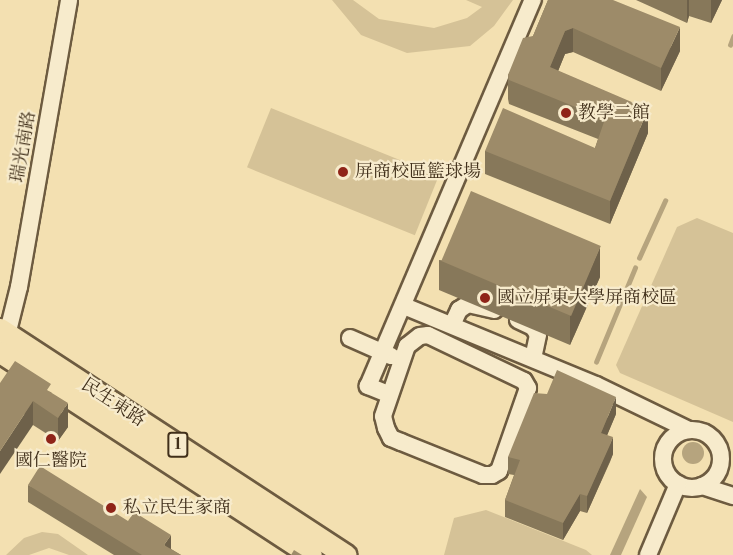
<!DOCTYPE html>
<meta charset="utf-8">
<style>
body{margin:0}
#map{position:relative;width:733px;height:555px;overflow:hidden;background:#f3e0b1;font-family:"Old Standard TT","Noto Serif TC",serif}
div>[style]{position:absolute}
.green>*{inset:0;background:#d5c297;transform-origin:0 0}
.water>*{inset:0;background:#b6a47e}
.round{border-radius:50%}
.stream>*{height:4.5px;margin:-2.25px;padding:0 2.25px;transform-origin:2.25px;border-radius:2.25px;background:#b6a47e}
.roads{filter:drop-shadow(2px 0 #6d5b40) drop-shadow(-2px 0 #6d5b40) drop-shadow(0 2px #6d5b40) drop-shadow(0 -2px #6d5b40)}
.minor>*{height:16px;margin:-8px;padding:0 8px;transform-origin:8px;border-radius:8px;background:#f7ebcc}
.minor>.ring{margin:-8px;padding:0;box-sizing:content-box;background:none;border:16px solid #f7ebcc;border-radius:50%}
.major>*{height:21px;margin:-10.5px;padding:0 10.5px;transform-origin:10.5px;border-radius:10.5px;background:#f3e0b1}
.wall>*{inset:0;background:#87785a}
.shaded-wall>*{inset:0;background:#6e614a}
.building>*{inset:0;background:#9d8b69;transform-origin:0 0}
.dots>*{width:16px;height:16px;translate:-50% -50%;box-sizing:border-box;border:3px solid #f7ebcc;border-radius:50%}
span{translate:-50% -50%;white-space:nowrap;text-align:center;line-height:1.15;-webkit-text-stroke:4.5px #f7ebcc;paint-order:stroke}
.shield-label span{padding:2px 4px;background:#f7ebcc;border:2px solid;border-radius:4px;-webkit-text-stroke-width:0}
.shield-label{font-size:16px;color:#402f1a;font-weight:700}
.poi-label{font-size:18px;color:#402f1a}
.left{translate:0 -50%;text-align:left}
.street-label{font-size:18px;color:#402f1a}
</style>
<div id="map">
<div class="green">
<div style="clip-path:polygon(332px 0,353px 0,379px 19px,434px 28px,467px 18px,482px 7px,466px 0,513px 0,494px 26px,470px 46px,407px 53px,361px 35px)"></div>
<div style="left:271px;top:108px;width:181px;height:64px;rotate:22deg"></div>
<div style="clip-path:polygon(697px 218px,733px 233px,733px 422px,620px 373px,616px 365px,677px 227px)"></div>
<div style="clip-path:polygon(486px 510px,586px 550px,592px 555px,444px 555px,454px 518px)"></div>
<div style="clip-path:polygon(42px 532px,58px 534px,88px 555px,69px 555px,49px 548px,29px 555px,6px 555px,24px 538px)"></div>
</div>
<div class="water">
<div class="round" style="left:682px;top:442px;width:22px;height:22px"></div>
<div style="clip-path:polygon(640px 489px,647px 497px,621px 555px,610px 555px)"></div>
</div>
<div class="stream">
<div style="left:730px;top:45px;width:9px;rotate:-69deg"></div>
<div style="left:639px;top:258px;width:63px;rotate:-65.5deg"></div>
<div style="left:596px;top:362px;width:102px;rotate:-67.5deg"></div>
</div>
<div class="roads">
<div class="minor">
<div style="left:404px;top:306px;width:208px;rotate:22.4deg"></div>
<div style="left:596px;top:385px;width:103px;rotate:25.8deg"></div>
<div style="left:518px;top:320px;width:17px;rotate:25deg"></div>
<div style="left:533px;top:327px;width:9px;rotate:58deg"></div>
<div style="left:538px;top:335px;width:24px;rotate:102deg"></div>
<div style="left:452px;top:325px;width:17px;rotate:-65deg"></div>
<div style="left:459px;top:310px;width:11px;rotate:-34deg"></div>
<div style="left:468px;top:304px;width:27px;rotate:13deg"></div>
<div style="left:428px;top:335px;width:106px;rotate:25.6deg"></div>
<div style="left:524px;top:381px;width:8px;rotate:60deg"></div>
<div style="left:528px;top:388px;width:88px;rotate:109.3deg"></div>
<div style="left:499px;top:471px;width:8px;rotate:150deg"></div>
<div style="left:492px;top:475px;width:9px;rotate:180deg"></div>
<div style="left:483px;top:475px;width:88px;rotate:-158.1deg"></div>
<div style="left:401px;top:442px;width:11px;rotate:-158deg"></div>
<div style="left:391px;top:438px;width:11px;rotate:-117deg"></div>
<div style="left:386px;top:428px;width:12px;rotate:-104deg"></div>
<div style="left:383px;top:416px;width:74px;rotate:-71.1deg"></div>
<div style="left:407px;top:346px;width:16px;rotate:-38deg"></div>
<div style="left:420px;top:336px;width:8px;rotate:-7deg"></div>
<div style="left:350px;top:338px;width:45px;rotate:23.7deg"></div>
<div style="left:5px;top:343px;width:58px;rotate:-76deg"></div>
<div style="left:19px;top:287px;width:291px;rotate:-80.1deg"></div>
<div style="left:388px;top:394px;width:22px;rotate:-158deg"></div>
<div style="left:368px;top:386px;width:420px;rotate:-66.9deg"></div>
<div class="ring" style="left:663px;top:430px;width:42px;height:42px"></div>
<div style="left:702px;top:486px;width:33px;rotate:18deg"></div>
<div style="left:648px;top:555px;width:77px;rotate:-67.1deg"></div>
</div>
<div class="major">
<div style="left:0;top:329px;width:413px;rotate:33.2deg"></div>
<div style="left:0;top:352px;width:371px;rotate:33.1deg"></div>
</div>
</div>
<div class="wall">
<div style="clip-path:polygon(548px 0,680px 51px,661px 91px,573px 52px,565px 54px,558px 71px,648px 133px,610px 224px,485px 174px,485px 151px,595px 148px,598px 139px,509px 104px,508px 99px,508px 75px,533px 36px)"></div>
<div style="clip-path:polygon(636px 0,722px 0,711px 23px,689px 16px,687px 23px)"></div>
<div style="clip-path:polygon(439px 260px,600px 277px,570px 345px,439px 290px)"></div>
<div style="clip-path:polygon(0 383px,51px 392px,68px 427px,58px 441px,33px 425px)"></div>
<div style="clip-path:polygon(616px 414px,607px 435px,613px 454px,610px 462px,587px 513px,580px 511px,563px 540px,505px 517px,505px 500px,514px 475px,508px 474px,508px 457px)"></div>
<div style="clip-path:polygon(28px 485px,171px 549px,181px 555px,114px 555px,28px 502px)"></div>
</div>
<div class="shaded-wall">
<div style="clip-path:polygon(687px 0,689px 0,689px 16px,687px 23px)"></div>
<div style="clip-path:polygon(711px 0,722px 0,711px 23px)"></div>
<div style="clip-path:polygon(680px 27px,680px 51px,661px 91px,661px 68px)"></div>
<div style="clip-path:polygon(573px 28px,573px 52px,565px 54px,550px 91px,550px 67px,565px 31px)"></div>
<div style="clip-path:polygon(648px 109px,648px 133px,610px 224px,610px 201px)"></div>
<div style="clip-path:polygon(600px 247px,600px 277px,570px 345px,570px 315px)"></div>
<div style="clip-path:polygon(616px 397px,616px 414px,601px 450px,601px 433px)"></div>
<div style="clip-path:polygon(33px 401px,33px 425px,0 474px,0 451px)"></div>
<div style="clip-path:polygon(68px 403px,68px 427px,58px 441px,58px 418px)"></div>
<div style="clip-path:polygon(613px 437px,613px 454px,587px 513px,587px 496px)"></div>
<div style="clip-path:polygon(580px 494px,580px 511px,563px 540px,563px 523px)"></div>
<div style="clip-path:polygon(171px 535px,171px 552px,164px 545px)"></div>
</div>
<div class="building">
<div style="clip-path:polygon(548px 0,613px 0,680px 27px,661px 68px,573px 28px,565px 31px,550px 67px,648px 109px,610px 201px,485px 151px,503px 108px,595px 148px,605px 119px,509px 80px,508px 75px,523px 38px,533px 36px)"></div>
<div style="left:471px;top:191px;width:141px;height:76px;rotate:23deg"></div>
<div style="clip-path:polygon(15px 361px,51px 384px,47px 390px,68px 403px,58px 418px,33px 401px,0 451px,0 383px)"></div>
<div style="clip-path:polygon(557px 370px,616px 397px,601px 433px,613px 437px,610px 445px,587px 496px,580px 494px,563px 523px,505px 500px,520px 460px,508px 457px,534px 393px,547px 394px)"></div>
<div style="clip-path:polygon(40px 466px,128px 521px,134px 512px,171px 535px,164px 545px,181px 555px,142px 555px,28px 485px)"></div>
<div style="clip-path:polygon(294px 550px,302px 555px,291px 555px)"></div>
</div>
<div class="dots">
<div style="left:566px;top:113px;background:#8f2418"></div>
<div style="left:343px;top:172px;background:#8f2418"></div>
<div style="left:485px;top:298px;background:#8f2418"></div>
<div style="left:51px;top:439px;background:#8f2418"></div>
<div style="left:111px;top:508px;background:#8f2418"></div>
</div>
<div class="shield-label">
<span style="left:178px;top:445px">1</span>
</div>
<div class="poi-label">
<span class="left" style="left:578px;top:113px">教學二館</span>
<span class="left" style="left:355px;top:172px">屏商校區籃球場</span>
<span class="left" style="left:497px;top:298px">國立屏東大學屏商校區</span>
<span style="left:51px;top:461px">國仁醫院</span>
<span class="left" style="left:123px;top:508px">私立民生家商</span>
</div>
<div class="street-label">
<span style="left:24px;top:147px;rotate:-80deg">瑞光南路</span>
<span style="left:113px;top:403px;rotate:33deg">民生東路</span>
</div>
</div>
